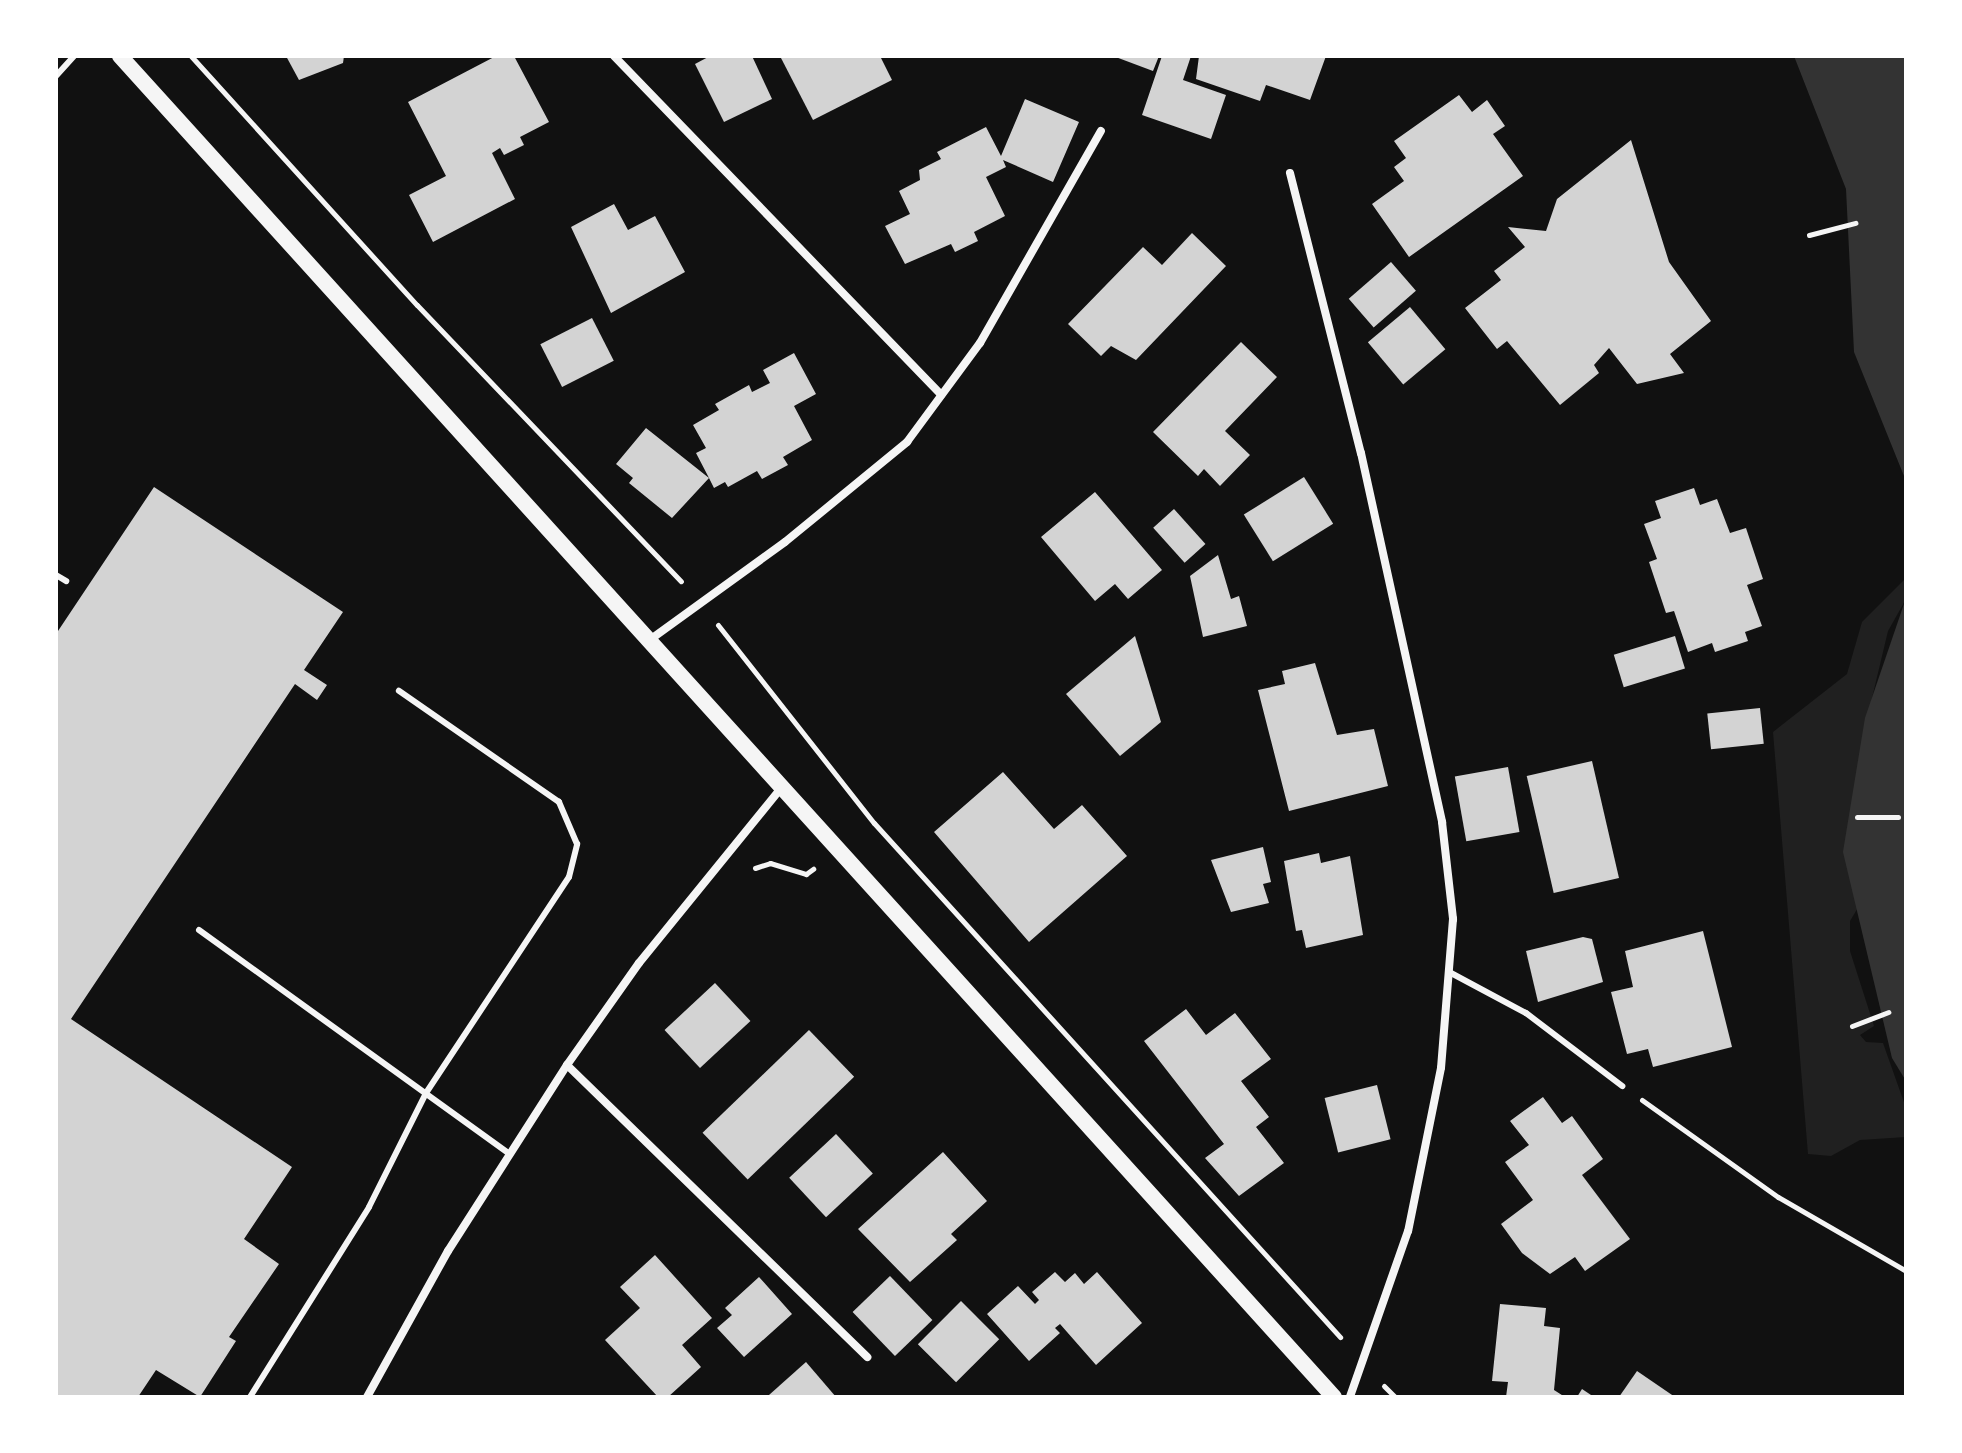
<!DOCTYPE html>
<style>
body{margin:0}
#map{position:relative;width:1962px;height:1453px;overflow:hidden;background:#111;font-family:"PT Sans",sans-serif}
div>[style]{position:absolute}
.green>*{inset:0;background:#202020}
.water>*{inset:0;background:#333}
.building>*{inset:0;background:#d3d3d3;transform-origin:0 0}
.path>*{height:5px;margin:-2.5px;padding:0 2.5px;transform-origin:2.5px;border-radius:2.5px;background:#f5f5f5}
.service>*{height:6px;margin:-3px;padding:0 3px;transform-origin:3px;border-radius:3px;background:#f5f5f5}
.minor>*{height:8px;margin:-4px;padding:0 4px;transform-origin:4px;border-radius:4px;background:#f5f5f5}
.secondary>*{height:16px;margin:-8px;padding:0 8px;transform-origin:8px;border-radius:8px;background:#f5f5f5}
span{translate:-50% -50%;white-space:nowrap;text-align:center;line-height:1.15;-webkit-text-stroke:6px #fff;paint-order:stroke}
.frame{position:absolute;inset:0;border:58px solid #fff;pointer-events:none}
</style>
<div id="map">
<div class="green">
<div style="clip-path:polygon(1906px 578px,1906px 599px,1888px 631px,1872px 698px,1857px 817px,1859px 906px,1850px 921px,1850px 951px,1874px 1026px,1860px 1035px,1866px 1042px,1883px 1043px,1906px 1108px,1906px 1137px,1860px 1140px,1831px 1156px,1808px 1154px,1773px 732px,1847px 674px,1862px 622px)"></div>
</div>
<div class="water">
<div style="clip-path:polygon(1794px 56px,1906px 56px,1906px 481px,1854px 352px,1846px 189px)"></div>
<div style="clip-path:polygon(1906px 598px,1906px 1081px,1892px 1058px,1843px 852px,1865px 718px)"></div>
</div>
<div class="building">
<div style="clip-path:polygon(286px 56px,344px 56px,343px 63px,299px 80px)"></div>
<div style="clip-path:polygon(496px 56px,514px 56px,549px 122px,520px 137px,524px 145px,504px 155px,500px 148px,492px 153px,515px 199px,433px 242px,409px 195px,446px 176px,408px 102px)"></div>
<div style="clip-path:polygon(710px 56px,752px 56px,772px 99px,724px 122px,695px 64px)"></div>
<div style="clip-path:polygon(880px 56px,892px 80px,813px 120px,781px 58px)"></div>
<div style="clip-path:polygon(1113px 56px,1159px 56px,1153px 71px)"></div>
<div style="clip-path:polygon(1162px 56px,1191px 56px,1183px 80px,1226px 95px,1211px 139px,1142px 115px)"></div>
<div style="clip-path:polygon(1199px 56px,1326px 56px,1310px 100px,1266px 85px,1260px 101px,1196px 79px)"></div>
<div style="clip-path:polygon(1459px 95px,1472px 112px,1487px 100px,1505px 126px,1493px 134px,1523px 176px,1409px 257px,1372px 204px,1404px 181px,1394px 167px,1406px 158px,1394px 141px)"></div>
<div style="clip-path:polygon(1025px 99px,1079px 122px,1053px 182px,1003px 160px,1006px 167px,986px 177px,1005px 216px,974px 232px,978px 241px,955px 252px,951px 244px,905px 264px,885px 226px,910px 214px,899px 191px,920px 180px,919px 170px,941px 159px,937px 152px,986px 127px,1001px 156px)"></div>
<div style="clip-path:polygon(1631px 140px,1669px 262px,1711px 321px,1670px 354px,1684px 373px,1637px 384px,1609px 348px,1594px 365px,1599px 373px,1560px 405px,1507px 341px,1497px 349px,1465px 308px,1501px 280px,1494px 271px,1525px 247px,1508px 227px,1546px 231px,1557px 199px)"></div>
<div style="clip-path:polygon(614px 204px,628px 230px,655px 216px,685px 272px,611px 313px,571px 227px)"></div>
<div style="clip-path:polygon(1192px 233px,1226px 266px,1136px 360px,1111px 346px,1101px 356px,1068px 324px,1143px 247px,1162px 265px)"></div>
<div style="left:1391px;top:262px;width:38px;height:56px;rotate:49deg"></div>
<div style="left:1410px;top:307px;width:55px;height:55px;rotate:50deg"></div>
<div style="left:592px;top:318px;width:48px;height:58px;rotate:63deg"></div>
<div style="clip-path:polygon(1241px 342px,1277px 377px,1225px 431px,1250px 455px,1220px 486px,1204px 469px,1198px 476px,1153px 432px)"></div>
<div style="clip-path:polygon(794px 353px,816px 394px,794px 406px,812px 440px,783px 457px,788px 465px,762px 479px,757px 471px,728px 487px,725px 482px,714px 488px,709px 478px,672px 518px,629px 483px,633px 478px,616px 464px,646px 428px,709px 478px,696px 453px,706px 448px,693px 425px,719px 410px,715px 404px,749px 385px,752px 392px,770px 383px,763px 370px)"></div>
<div style="left:1304px;top:477px;width:55px;height:71px;rotate:58deg"></div>
<div style="clip-path:polygon(154px 487px,343px 612px,304px 670px,327px 685px,317px 700px,295px 684px,71px 1019px,292px 1167px,244px 1239px,279px 1264px,229px 1337px,236px 1341px,200px 1397px,156px 1370px,138px 1397px,56px 1397px,56px 634px)"></div>
<div style="clip-path:polygon(1694px 488px,1700px 505px,1717px 499px,1730px 533px,1746px 528px,1763px 579px,1747px 585px,1762px 626px,1745px 632px,1748px 641px,1715px 652px,1712px 643px,1688px 652px,1674px 611px,1666px 613px,1649px 562px,1657px 559px,1644px 524px,1661px 518px,1655px 501px)"></div>
<div style="clip-path:polygon(1095px 492px,1162px 570px,1128px 599px,1115px 584px,1095px 601px,1041px 537px)"></div>
<div style="left:1174px;top:509px;width:47px;height:28px;rotate:48deg"></div>
<div style="clip-path:polygon(1218px 555px,1231px 599px,1239px 596px,1247px 626px,1203px 637px,1190px 576px)"></div>
<div style="clip-path:polygon(1135px 636px,1161px 722px,1120px 756px,1066px 694px)"></div>
<div style="left:1675px;top:636px;width:34px;height:64px;rotate:73deg"></div>
<div style="clip-path:polygon(1315px 663px,1337px 735px,1374px 729px,1388px 786px,1289px 811px,1258px 690px,1285px 684px,1282px 671px)"></div>
<div style="left:1760px;top:708px;width:36px;height:53px;rotate:84deg"></div>
<div style="left:1592px;top:761px;width:120px;height:67px;rotate:77deg"></div>
<div style="left:1508px;top:767px;width:66px;height:54px;rotate:80deg"></div>
<div style="clip-path:polygon(1003px 772px,1054px 829px,1082px 805px,1127px 856px,1029px 942px,934px 832px)"></div>
<div style="clip-path:polygon(1263px 847px,1271px 882px,1263px 884px,1269px 903px,1231px 912px,1211px 860px)"></div>
<div style="clip-path:polygon(1319px 853px,1321px 863px,1350px 856px,1363px 935px,1306px 948px,1302px 930px,1296px 931px,1284px 861px)"></div>
<div style="clip-path:polygon(1703px 931px,1732px 1047px,1653px 1067px,1648px 1049px,1627px 1054px,1611px 992px,1633px 987px,1625px 951px)"></div>
<div style="clip-path:polygon(1583px 937px,1592px 939px,1603px 982px,1538px 1002px,1526px 951px)"></div>
<div style="left:715px;top:983px;width:52px;height:69px;rotate:47deg"></div>
<div style="clip-path:polygon(1186px 1009px,1206px 1035px,1235px 1013px,1271px 1059px,1241px 1081px,1269px 1117px,1256px 1127px,1284px 1163px,1239px 1196px,1205px 1158px,1224px 1144px,1144px 1041px)"></div>
<div style="left:809px;top:1030px;width:65px;height:148px;rotate:46deg"></div>
<div style="left:1377px;top:1085px;width:56px;height:54px;rotate:76deg"></div>
<div style="clip-path:polygon(1543px 1097px,1562px 1123px,1572px 1116px,1603px 1159px,1582px 1175px,1630px 1239px,1585px 1271px,1575px 1257px,1550px 1274px,1522px 1253px,1501px 1224px,1533px 1200px,1505px 1162px,1529px 1145px,1510px 1121px)"></div>
<div style="left:836px;top:1134px;width:54px;height:64px;rotate:47deg"></div>
<div style="clip-path:polygon(943px 1152px,987px 1201px,951px 1234px,957px 1240px,910px 1282px,858px 1229px)"></div>
<div style="clip-path:polygon(655px 1255px,712px 1318px,682px 1345px,701px 1367px,668px 1397px,658px 1397px,605px 1340px,640px 1308px,620px 1287px)"></div>
<div style="clip-path:polygon(1055px 1272px,1065px 1282px,1075px 1273px,1084px 1284px,1097px 1272px,1142px 1323px,1096px 1365px,1060px 1324px,1055px 1328px,1060px 1333px,1029px 1361px,987px 1314px,1018px 1286px,1035px 1304px,1039px 1300px,1032px 1292px)"></div>
<div style="left:890px;top:1276px;width:61px;height:52px;rotate:46deg"></div>
<div style="clip-path:polygon(759px 1277px,792px 1314px,744px 1357px,717px 1328px,732px 1315px,725px 1308px)"></div>
<div style="left:961px;top:1301px;width:54px;height:61px;rotate:45deg"></div>
<div style="clip-path:polygon(1500px 1304px,1546px 1308px,1544px 1326px,1560px 1328px,1554px 1390px,1565px 1397px,1506px 1397px,1508px 1382px,1492px 1381px)"></div>
<div style="clip-path:polygon(806px 1362px,836px 1397px,771px 1397px,769px 1395px)"></div>
<div style="clip-path:polygon(1637px 1371px,1675px 1397px,1619px 1397px)"></div>
<div style="clip-path:polygon(1582px 1389px,1594px 1397px,1577px 1397px)"></div>
</div>
<div class="path">
<div style="left:191px;top:56px;width:336px;rotate:47.8deg"></div>
<div style="left:417px;top:305px;width:382px;rotate:46.3deg"></div>
<div style="left:1809px;top:235px;width:48px;rotate:-14.6deg"></div>
<div style="left:718px;top:625px;width:252px;rotate:51.8deg"></div>
<div style="left:874px;top:823px;width:694px;rotate:47.8deg"></div>
<div style="left:1857px;top:817px;width:41px"></div>
<div style="left:755px;top:868px;width:16px;rotate:-18deg"></div>
<div style="left:770px;top:863px;width:38px;rotate:17deg"></div>
<div style="left:806px;top:874px;width:9px;rotate:-36deg"></div>
<div style="left:1852px;top:1026px;width:39px;rotate:-21deg"></div>
<div style="left:1642px;top:1100px;width:167px;rotate:35.5deg"></div>
<div style="left:1778px;top:1197px;width:148px;rotate:30deg"></div>
<div style="left:1384px;top:1386px;width:16px;rotate:45deg"></div>
</div>
<div class="service">
<div style="left:56px;top:76px;width:27px;rotate:-48deg"></div>
<div style="left:56px;top:575px;width:12px;rotate:31deg"></div>
<div style="left:199px;top:930px;width:383px;rotate:35.8deg"></div>
<div style="left:1451px;top:973px;width:85px;rotate:28.1deg"></div>
<div style="left:1526px;top:1013px;width:121px;rotate:37.2deg"></div>
<div style="left:250px;top:1397px;width:224px;rotate:-57.9deg"></div>
<div style="left:369px;top:1207px;width:127px;rotate:-63.4deg"></div>
<div style="left:426px;top:1093px;width:259px;rotate:-56.5deg"></div>
<div style="left:569px;top:877px;width:34px;rotate:-76deg"></div>
<div style="left:577px;top:844px;width:46px;rotate:-113.2deg"></div>
<div style="left:559px;top:802px;width:195px;rotate:-145.2deg"></div>
</div>
<div class="minor">
<div style="left:614px;top:56px;width:471px;rotate:46deg"></div>
<div style="left:1290px;top:173px;width:289px;rotate:75.8deg"></div>
<div style="left:1361px;top:453px;width:378px;rotate:77.6deg"></div>
<div style="left:1442px;top:822px;width:98px;rotate:83.5deg"></div>
<div style="left:1453px;top:919px;width:149px;rotate:94.6deg"></div>
<div style="left:1441px;top:1068px;width:166px;rotate:101.4deg"></div>
<div style="left:1408px;top:1231px;width:176px;rotate:109.3deg"></div>
<div style="left:651px;top:639px;width:165px;rotate:-35.9deg"></div>
<div style="left:785px;top:542px;width:158px;rotate:-39.3deg"></div>
<div style="left:907px;top:442px;width:123px;rotate:-53.6deg"></div>
<div style="left:980px;top:343px;width:244px;rotate:-60.3deg"></div>
<div style="left:567px;top:1065px;width:419px;rotate:44.2deg"></div>
<div style="left:367px;top:1397px;width:167px;rotate:-61deg"></div>
<div style="left:448px;top:1251px;width:221px;rotate:-57.4deg"></div>
<div style="left:567px;top:1065px;width:125px;rotate:-54.8deg"></div>
<div style="left:639px;top:963px;width:227px;rotate:-50.9deg"></div>
</div>
<div class="secondary">
<div style="left:120px;top:56px;width:1809px;rotate:47.85deg"></div>
</div>
<div class="frame"></div>
</div>
